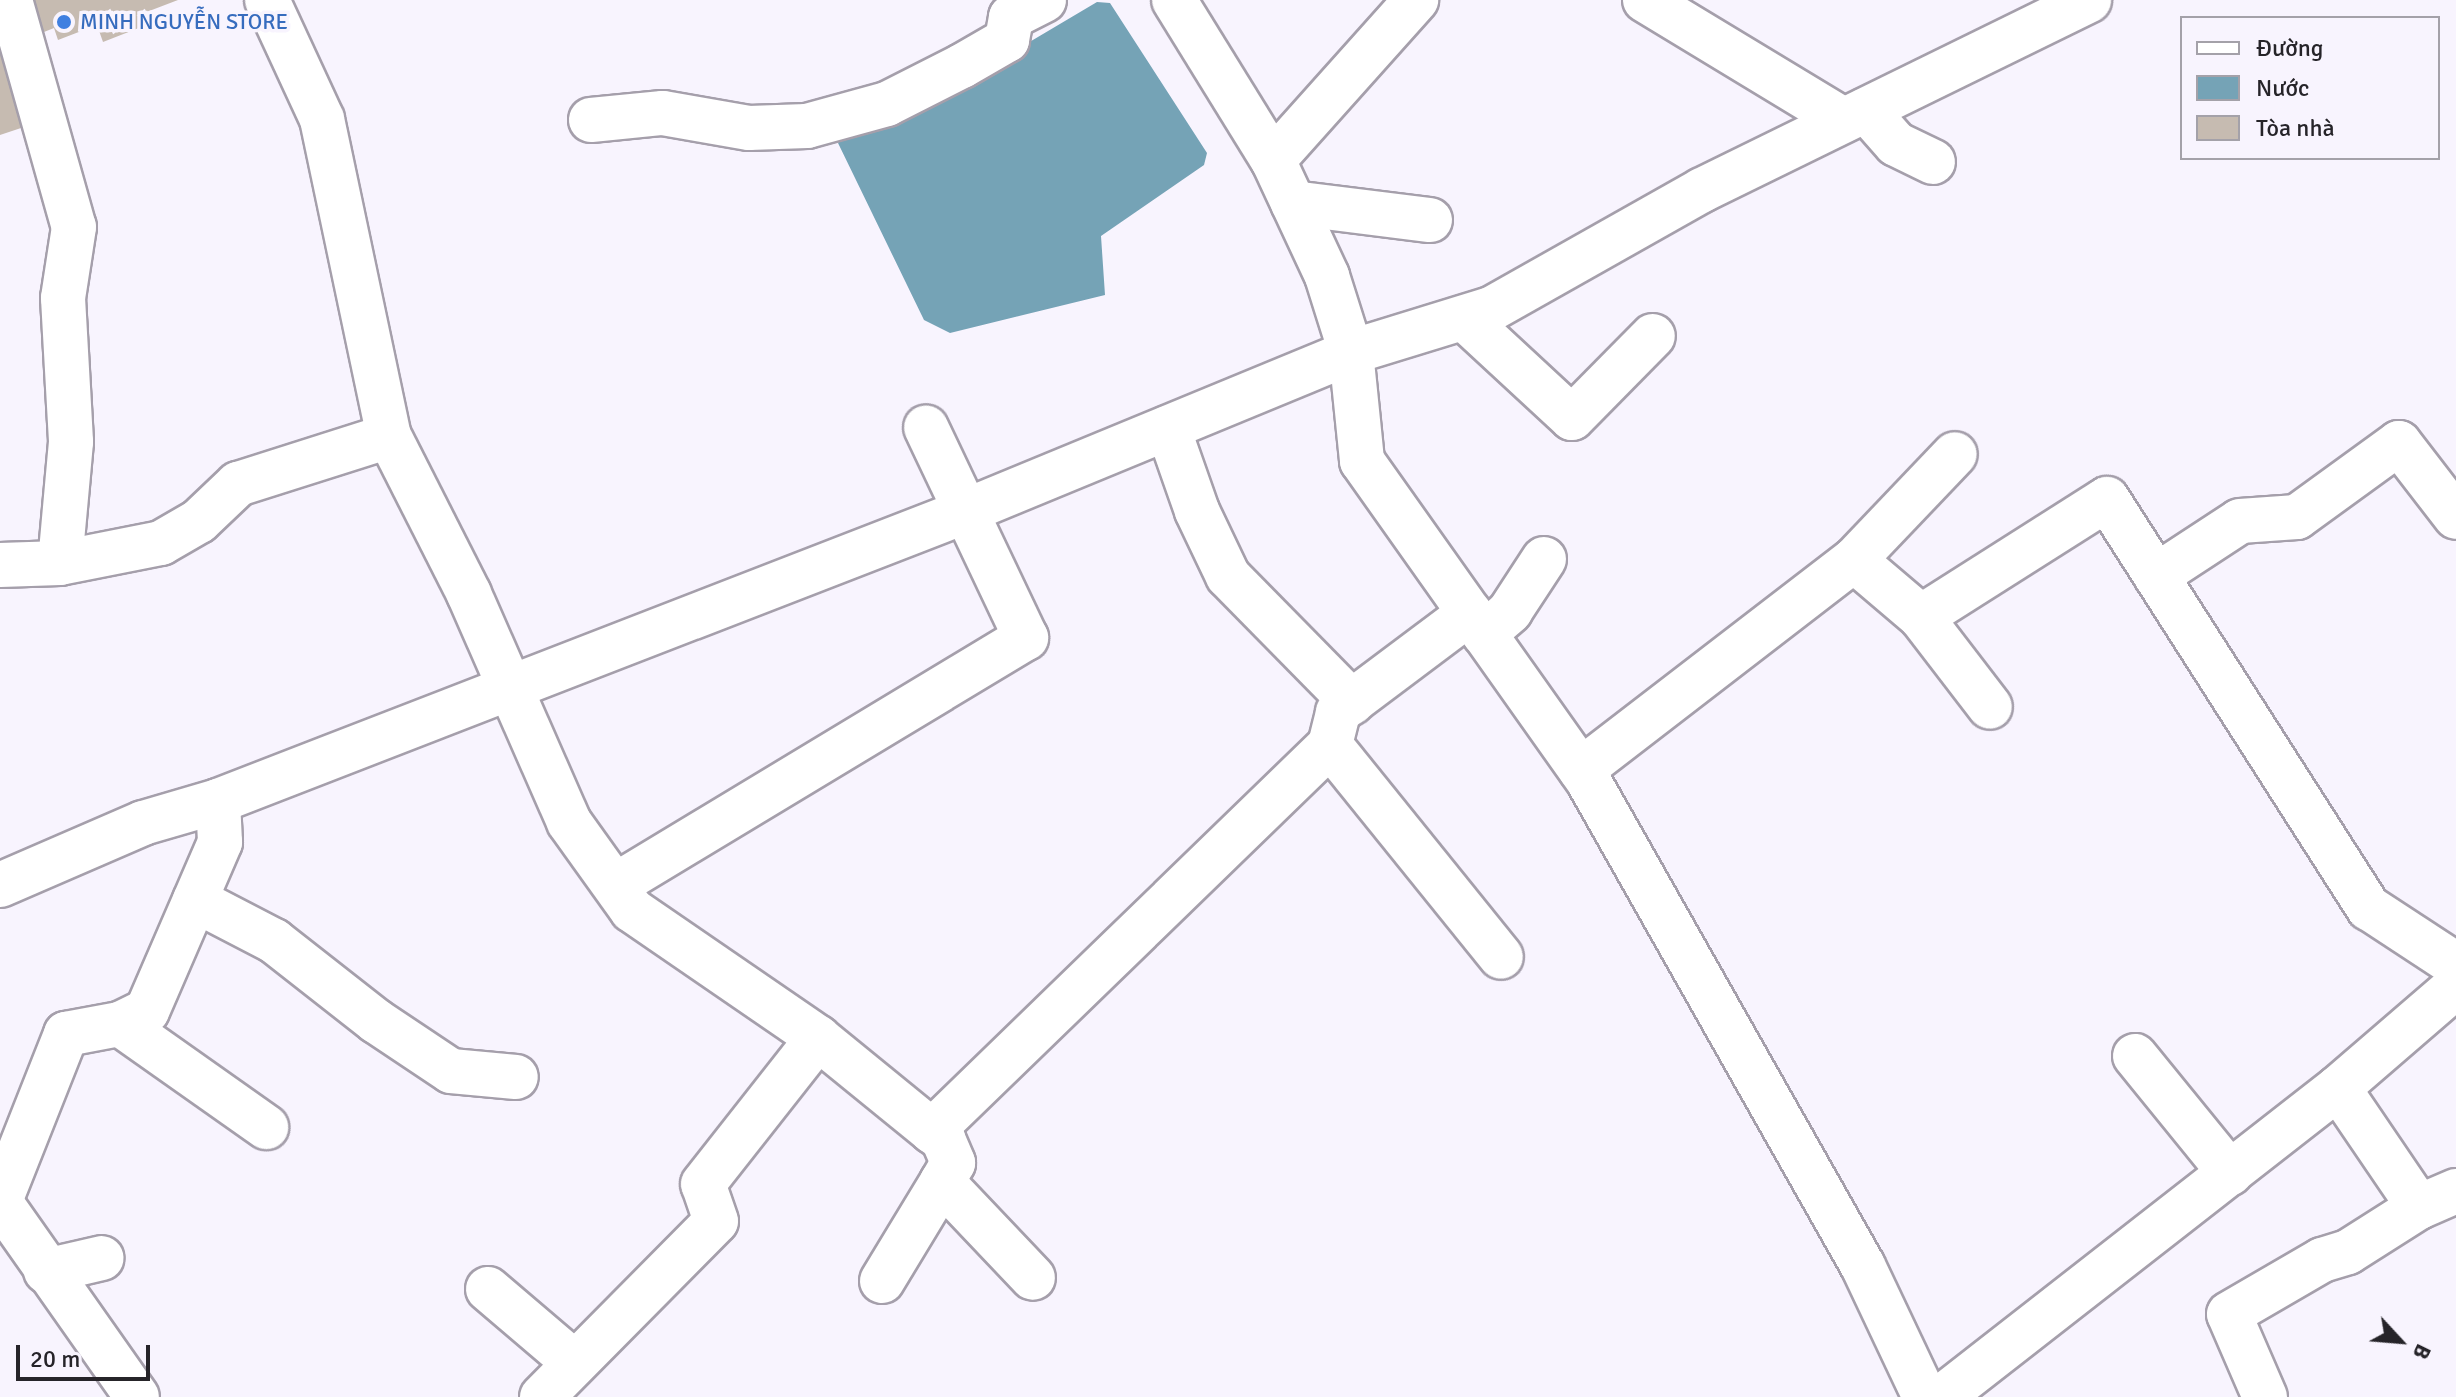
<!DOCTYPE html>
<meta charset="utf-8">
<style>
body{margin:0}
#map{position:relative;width:2456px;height:1397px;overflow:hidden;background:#f8f4fe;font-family:Signika,sans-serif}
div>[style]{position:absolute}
.water>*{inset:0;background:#75a3b6}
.building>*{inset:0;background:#c6bbb1}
.roads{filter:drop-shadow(2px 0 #a59fab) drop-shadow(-2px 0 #a59fab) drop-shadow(0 2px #a59fab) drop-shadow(0 -2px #a59fab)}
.minor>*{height:44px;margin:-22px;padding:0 22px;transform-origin:22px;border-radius:22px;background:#fff}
.dots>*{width:22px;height:22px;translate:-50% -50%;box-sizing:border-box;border:4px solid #f8f4fe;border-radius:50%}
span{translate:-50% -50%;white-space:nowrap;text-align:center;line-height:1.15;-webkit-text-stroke:7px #f8f4fe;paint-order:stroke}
.shop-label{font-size:22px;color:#366cbe}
.left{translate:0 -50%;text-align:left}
.legend{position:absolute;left:2180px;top:16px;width:260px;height:144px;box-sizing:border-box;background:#f8f4fe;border:2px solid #a4a1a9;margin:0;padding:10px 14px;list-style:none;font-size:24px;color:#262429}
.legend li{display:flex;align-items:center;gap:16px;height:40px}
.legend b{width:40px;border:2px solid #a4a1a9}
.north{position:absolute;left:2360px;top:1301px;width:80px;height:80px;-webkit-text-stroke:6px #f8f4fe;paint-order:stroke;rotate:116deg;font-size:22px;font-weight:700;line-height:32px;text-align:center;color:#262429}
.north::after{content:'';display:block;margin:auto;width:28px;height:36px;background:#262429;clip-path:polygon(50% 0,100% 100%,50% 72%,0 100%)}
.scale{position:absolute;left:16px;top:1345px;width:134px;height:36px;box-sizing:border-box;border:4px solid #262429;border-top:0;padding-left:10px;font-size:24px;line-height:28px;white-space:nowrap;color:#262429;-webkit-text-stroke:6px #f8f4fe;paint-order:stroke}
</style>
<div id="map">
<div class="water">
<div style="clip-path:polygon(1097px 2px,1110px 3px,1207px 153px,1204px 165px,1101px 236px,1105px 295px,950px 333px,924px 320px,838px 143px,847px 127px,977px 73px)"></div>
</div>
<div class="building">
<div style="clip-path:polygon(16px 0,178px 0,144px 13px,149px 24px,103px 42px,97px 25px,58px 40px,54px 28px,29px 38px)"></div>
<div style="clip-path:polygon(0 1px,42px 121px,0 135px)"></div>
</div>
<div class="roads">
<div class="minor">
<div style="left:10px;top:0;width:236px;rotate:74.3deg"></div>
<div style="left:74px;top:227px;width:72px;rotate:98.8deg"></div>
<div style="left:63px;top:298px;width:144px;rotate:86.8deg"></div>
<div style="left:71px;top:442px;width:121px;rotate:95.2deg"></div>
<div style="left:267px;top:0;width:131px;rotate:65.2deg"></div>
<div style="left:322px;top:119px;width:324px;rotate:78.1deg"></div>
<div style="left:389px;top:436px;width:177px;rotate:63.1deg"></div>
<div style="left:469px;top:594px;width:249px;rotate:66.3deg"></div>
<div style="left:569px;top:822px;width:108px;rotate:54.4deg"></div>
<div style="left:632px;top:910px;width:226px;rotate:34.5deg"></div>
<div style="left:818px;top:1038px;width:147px;rotate:39.2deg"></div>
<div style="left:932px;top:1131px;width:554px;rotate:-44.12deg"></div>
<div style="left:1330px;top:745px;width:34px;rotate:-76deg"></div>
<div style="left:1338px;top:712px;width:165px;rotate:-36.9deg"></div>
<div style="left:1174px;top:0;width:188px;rotate:58.3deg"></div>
<div style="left:1273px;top:160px;width:128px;rotate:65deg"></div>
<div style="left:1327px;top:276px;width:80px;rotate:72.5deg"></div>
<div style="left:1351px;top:352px;width:110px;rotate:84.2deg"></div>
<div style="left:1362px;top:461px;width:393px;rotate:54.7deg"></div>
<div style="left:1589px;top:782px;width:556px;rotate:60.49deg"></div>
<div style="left:1863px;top:1266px;width:145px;rotate:64.7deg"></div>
<div style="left:1645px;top:0;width:232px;rotate:31.2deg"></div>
<div style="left:1866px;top:110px;width:45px;rotate:48.6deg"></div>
<div style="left:1896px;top:144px;width:41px;rotate:25.9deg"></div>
<div style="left:591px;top:120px;width:72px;rotate:-5.6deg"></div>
<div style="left:663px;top:113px;width:87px;rotate:9.9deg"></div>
<div style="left:749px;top:128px;width:58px;rotate:-2deg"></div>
<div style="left:807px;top:126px;width:83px;rotate:-15.4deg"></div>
<div style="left:887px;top:104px;width:84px;rotate:-26.9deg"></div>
<div style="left:962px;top:66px;width:52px;rotate:-30deg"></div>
<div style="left:1007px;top:40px;width:23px;rotate:-80deg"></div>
<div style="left:1011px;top:17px;width:37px;rotate:-27deg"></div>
<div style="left:1273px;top:160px;width:215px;rotate:-48.2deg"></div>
<div style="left:1293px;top:203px;width:138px;rotate:7.1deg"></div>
<div style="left:1464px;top:318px;width:147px;rotate:42.8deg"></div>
<div style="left:1572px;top:418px;width:115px;rotate:-45.4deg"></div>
<div style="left:1168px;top:428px;width:88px;rotate:70.7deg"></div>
<div style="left:1197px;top:511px;width:72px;rotate:64.5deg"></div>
<div style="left:1228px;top:576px;width:177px;rotate:45.5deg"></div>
<div style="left:1854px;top:560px;width:146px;rotate:-46.4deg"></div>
<div style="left:0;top:565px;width:60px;rotate:-1.9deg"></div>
<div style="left:60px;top:563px;width:103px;rotate:-11.2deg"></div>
<div style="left:161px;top:543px;width:44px;rotate:-30.1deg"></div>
<div style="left:199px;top:521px;width:54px;rotate:-43.5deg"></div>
<div style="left:238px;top:484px;width:158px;rotate:-17.6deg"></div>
<div style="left:2156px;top:576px;width:100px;rotate:-33.2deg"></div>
<div style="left:2240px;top:521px;width:57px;rotate:-4deg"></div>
<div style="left:2297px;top:517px;width:126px;rotate:-36deg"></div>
<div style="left:2399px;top:443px;width:93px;rotate:52.4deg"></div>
<div style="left:1921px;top:617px;width:113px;rotate:52.5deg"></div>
<div style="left:1484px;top:634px;width:35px;rotate:-41deg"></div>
<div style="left:1510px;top:611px;width:62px;rotate:-56.8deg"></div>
<div style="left:1330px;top:745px;width:272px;rotate:51.1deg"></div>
<div style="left:1581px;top:770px;width:344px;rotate:-37.6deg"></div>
<div style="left:1854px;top:560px;width:88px;rotate:40.4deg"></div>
<div style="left:1921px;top:617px;width:220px;rotate:-32.4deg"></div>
<div style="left:2107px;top:499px;width:486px;rotate:57.4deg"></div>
<div style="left:2369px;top:908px;width:104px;rotate:33.2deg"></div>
<div style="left:0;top:885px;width:156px;rotate:-23.4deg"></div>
<div style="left:143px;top:823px;width:78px;rotate:-16.3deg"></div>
<div style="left:218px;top:801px;width:802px;rotate:-21.19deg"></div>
<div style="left:966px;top:511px;width:417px;rotate:-22.4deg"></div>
<div style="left:1351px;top:352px;width:146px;rotate:-17.1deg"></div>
<div style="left:1491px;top:309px;width:242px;rotate:-29.4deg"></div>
<div style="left:1702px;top:190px;width:431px;rotate:-26.1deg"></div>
<div style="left:616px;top:885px;width:479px;rotate:-31.1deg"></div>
<div style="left:1026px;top:638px;width:233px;rotate:-115.4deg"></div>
<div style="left:195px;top:900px;width:89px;rotate:27.4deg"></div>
<div style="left:274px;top:941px;width:130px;rotate:38.1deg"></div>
<div style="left:376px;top:1021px;width:90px;rotate:33.7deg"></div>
<div style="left:451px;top:1071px;width:65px;rotate:5.3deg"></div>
<div style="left:120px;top:1024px;width:179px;rotate:35.2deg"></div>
<div style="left:2135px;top:1056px;width:151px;rotate:50.9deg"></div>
<div style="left:932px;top:1131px;width:14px;rotate:36deg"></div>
<div style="left:943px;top:1139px;width:26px;rotate:67deg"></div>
<div style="left:953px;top:1163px;width:22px;rotate:120deg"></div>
<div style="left:942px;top:1182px;width:132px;rotate:46.5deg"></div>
<div style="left:0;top:1201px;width:180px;rotate:-68.4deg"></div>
<div style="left:66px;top:1034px;width:55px;rotate:-10.5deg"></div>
<div style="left:120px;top:1024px;width:30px;rotate:-26deg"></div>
<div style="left:147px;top:1011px;width:184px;rotate:-66.6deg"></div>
<div style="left:220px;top:842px;width:41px;rotate:-92.8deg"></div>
<div style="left:0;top:1202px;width:238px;rotate:54.9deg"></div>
<div style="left:2419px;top:1207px;width:40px;rotate:-23.4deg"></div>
<div style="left:46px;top:1271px;width:57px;rotate:-13.1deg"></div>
<div style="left:882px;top:1281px;width:116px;rotate:-58.8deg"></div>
<div style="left:488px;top:1289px;width:114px;rotate:40.4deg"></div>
<div style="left:542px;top:1397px;width:247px;rotate:-45.3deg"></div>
<div style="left:716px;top:1221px;width:39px;rotate:-109deg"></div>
<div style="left:703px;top:1184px;width:186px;rotate:-51.8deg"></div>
<div style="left:1942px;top:1397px;width:502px;rotate:-37.97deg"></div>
<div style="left:2338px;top:1088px;width:156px;rotate:-40.8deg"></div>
<div style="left:2265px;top:1397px;width:90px;rotate:-113.4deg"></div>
<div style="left:2229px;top:1314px;width:108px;rotate:-30.1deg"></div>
<div style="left:2322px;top:1260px;width:27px;rotate:-17deg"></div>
<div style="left:2348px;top:1252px;width:84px;rotate:-32.4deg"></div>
<div style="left:2419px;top:1207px;width:144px;rotate:-124.2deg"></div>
</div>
</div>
<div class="dots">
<div style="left:64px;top:22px;background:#3f7fe0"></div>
</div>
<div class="shop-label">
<span class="left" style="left:80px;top:22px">MINH NGUYỄN STORE</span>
</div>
<ul class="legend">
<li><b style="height:10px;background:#fff"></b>Đường</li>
<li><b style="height:22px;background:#75a3b6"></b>Nước</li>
<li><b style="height:22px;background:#c6bbb1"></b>Tòa nhà</li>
</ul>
<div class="north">B</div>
<div class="scale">20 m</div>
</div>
